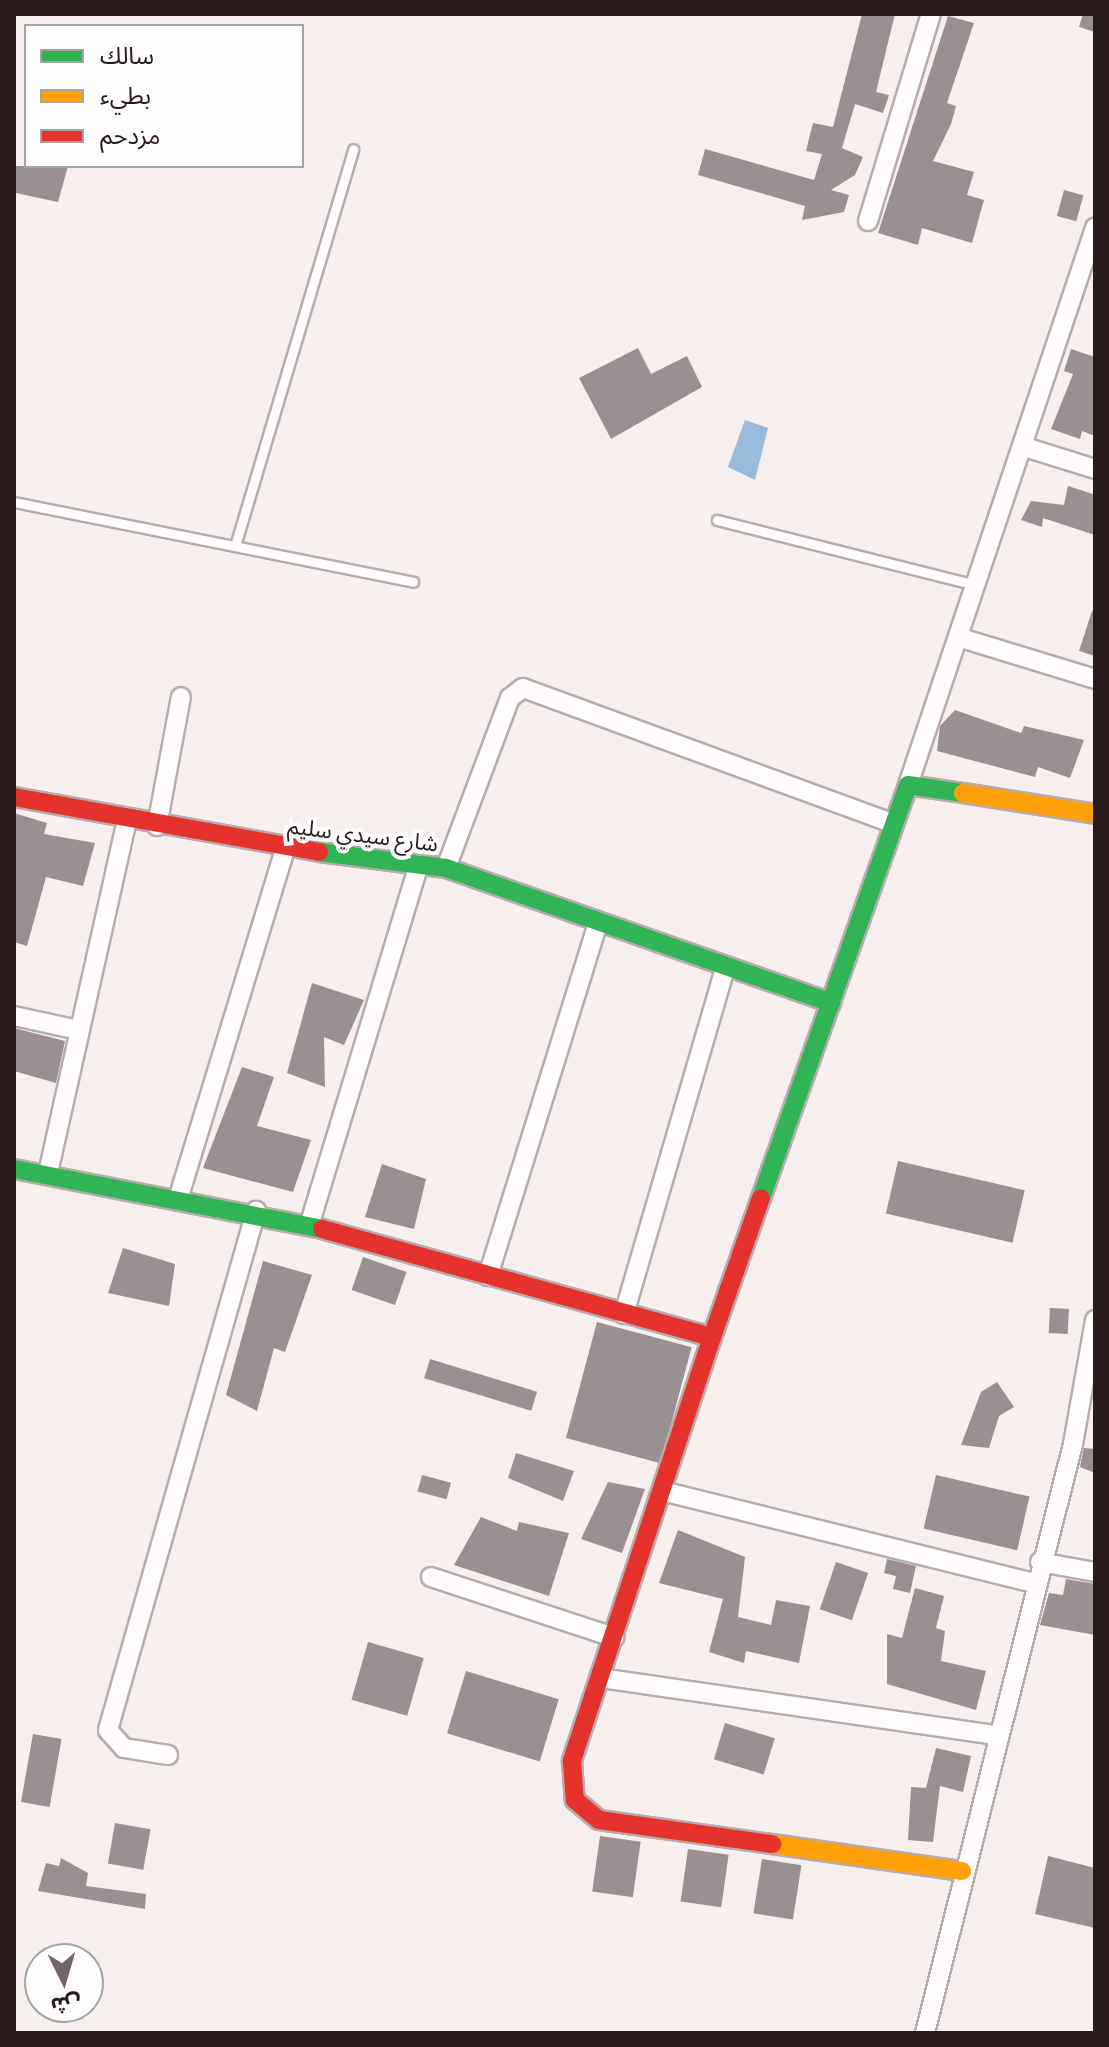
<!DOCTYPE html>
<meta charset="utf-8">
<style>
body{margin:0}
#map{position:relative;width:1109px;height:2047px;overflow:hidden;background:#f7eeee;font-family:Ubuntu,"Noto Sans Arabic",sans-serif}
div>[style]{position:absolute}
.water>*{inset:0;background:#98bbdc}
.building>*{inset:0;background:#9b9091;transform-origin:0 0}
.roads{filter:drop-shadow(2px 0 #b7acad) drop-shadow(-2px 0 #b7acad) drop-shadow(0 2px #b7acad) drop-shadow(0 -2px #b7acad)}
.lane>*{height:9px;margin:-4.5px;padding:0 4.5px;transform-origin:4.5px;border-radius:4.5px;background:#fefcfc}
.street>*{height:18px;margin:-9px;padding:0 9px;transform-origin:9px;border-radius:9px;background:#fefcfc}
.fast>*{height:18px;margin:-9px;padding:0 9px;transform-origin:9px;border-radius:9px;background:#30b455}
.slow>*{height:18px;margin:-9px;padding:0 9px;transform-origin:9px;border-radius:9px;background:#ff9f0a}
.jam>*{height:18px;margin:-9px;padding:0 9px;transform-origin:9px;border-radius:9px;background:#e5322d}
span{translate:-50% -50%;white-space:nowrap;text-align:center;line-height:1.15;-webkit-text-stroke:8px #fcfcfc;paint-order:stroke}
.street-label{font-size:22px;color:#291b1c}
.frame{position:absolute;inset:0;border:16px solid #291b1c;pointer-events:none}
.legend{position:absolute;left:24px;top:24px;width:280px;height:144px;box-sizing:border-box;background:#fcfcfc;border:2px solid #a8a2a2;margin:0;padding:10px 14px;list-style:none;font-size:24px;color:#291b1c}
.legend li{display:flex;align-items:center;gap:16px;height:40px}
.legend b{width:40px;border:2px solid #a8a2a2}
.north{position:absolute;left:24px;top:1943px;width:80px;height:80px;box-sizing:border-box;background:#fcfcfc;border:2px solid #a8a2a2;border-radius:50%;rotate:175deg;font-size:22px;font-weight:700;line-height:32px;text-align:center;color:#291b1c}
.north::after{content:'';display:block;margin:auto;width:28px;height:36px;background:#716566;clip-path:polygon(50% 0,100% 100%,50% 72%,0 100%)}
</style>
<div id="map">
<div class="water">
<div style="clip-path:polygon(745px 420px,768px 428px,755px 480px,728px 467px)"></div>
</div>
<div class="building">
<div style="clip-path:polygon(862px 14px,895px 14px,876px 92px,889px 95px,883px 113px,855px 104px,842px 148px,863px 157px,855px 175px,831px 190px,849px 195px,844px 212px,802px 220px,805px 206px,698px 175px,705px 149px,814px 180px,822px 154px,806px 151px,813px 123px,833px 127px)"></div>
<div style="clip-path:polygon(1083px 14px,1095px 14px,1095px 32px,1079px 27px)"></div>
<div style="clip-path:polygon(948px 16px,974px 23px,947px 103px,956px 106px,951px 124px,933px 161px,974px 172px,967px 195px,984px 200px,972px 243px,922px 228px,918px 245px,878px 233px)"></div>
<div style="clip-path:polygon(14px 166px,68px 166px,58px 202px,16px 193px)"></div>
<div style="left:1064px;top:190px;width:20px;height:27px;rotate:15deg"></div>
<div style="clip-path:polygon(638px 348px,651px 374px,687px 356px,702px 387px,611px 439px,579px 378px)"></div>
<div style="clip-path:polygon(1071px 349px,1095px 357px,1095px 436px,1082px 431px,1080px 439px,1051px 429px,1073px 374px,1064px 371px)"></div>
<div style="clip-path:polygon(1068px 486px,1093px 494px,1095px 535px,1043px 518px,1042px 527px,1021px 520px,1031px 501px,1064px 505px)"></div>
<div style="clip-path:polygon(1092px 611px,1095px 612px,1095px 656px,1079px 651px)"></div>
<div style="clip-path:polygon(955px 710px,1021px 733px,1024px 726px,1084px 740px,1070px 778px,1038px 767px,1035px 777px,937px 751px,940px 726px)"></div>
<div style="clip-path:polygon(14px 813px,47px 823px,44px 834px,95px 843px,83px 886px,46px 877px,27px 946px,14px 942px)"></div>
<div style="clip-path:polygon(312px 983px,364px 1000px,344px 1045px,324px 1037px,325px 1087px,287px 1073px)"></div>
<div style="clip-path:polygon(14px 1028px,65px 1041px,56px 1083px,14px 1071px)"></div>
<div style="clip-path:polygon(242px 1067px,274px 1077px,257px 1126px,311px 1140px,293px 1192px,203px 1168px)"></div>
<div style="left:898px;top:1161px;width:130px;height:54px;rotate:13deg"></div>
<div style="clip-path:polygon(382px 1164px,426px 1179px,414px 1229px,365px 1217px)"></div>
<div style="clip-path:polygon(123px 1248px,175px 1264px,169px 1306px,108px 1293px)"></div>
<div style="left:363px;top:1257px;width:46px;height:35px;rotate:19deg"></div>
<div style="clip-path:polygon(263px 1261px,312px 1275px,285px 1352px,274px 1348px,257px 1411px,226px 1395px)"></div>
<div style="left:1050px;top:1308px;width:19px;height:25px;rotate:3deg"></div>
<div style="left:597px;top:1322px;width:98px;height:120px;rotate:15deg"></div>
<div style="left:430px;top:1359px;width:112px;height:20px;rotate:17deg"></div>
<div style="clip-path:polygon(997px 1382px,1014px 1407px,999px 1416px,989px 1448px,961px 1445px,981px 1392px)"></div>
<div style="clip-path:polygon(1084px 1448px,1095px 1449px,1095px 1473px,1080px 1467px)"></div>
<div style="clip-path:polygon(516px 1453px,574px 1471px,563px 1501px,508px 1478px)"></div>
<div style="left:422px;top:1475px;width:30px;height:17px;rotate:15deg"></div>
<div style="left:936px;top:1475px;width:96px;height:55px;rotate:13deg"></div>
<div style="clip-path:polygon(608px 1482px,645px 1489px,622px 1553px,581px 1539px)"></div>
<div style="clip-path:polygon(481px 1517px,517px 1531px,519px 1522px,569px 1533px,549px 1596px,454px 1565px)"></div>
<div style="clip-path:polygon(678px 1530px,745px 1557px,738px 1617px,771px 1625px,776px 1600px,810px 1606px,799px 1663px,746px 1651px,744px 1663px,709px 1652px,723px 1599px,659px 1583px)"></div>
<div style="clip-path:polygon(887px 1559px,916px 1566px,910px 1593px,893px 1589px,896px 1576px,884px 1573px)"></div>
<div style="left:836px;top:1562px;width:34px;height:50px;rotate:19deg"></div>
<div style="clip-path:polygon(1066px 1579px,1095px 1584px,1095px 1635px,1040px 1625px,1049px 1593px,1063px 1595px)"></div>
<div style="clip-path:polygon(915px 1588px,944px 1596px,936px 1628px,945px 1631px,941px 1661px,986px 1671px,976px 1710px,887px 1684px,887px 1634px,902px 1638px)"></div>
<div style="left:368px;top:1642px;width:58px;height:60px;rotate:16deg"></div>
<div style="left:466px;top:1671px;width:97px;height:65px;rotate:17deg"></div>
<div style="left:725px;top:1723px;width:52px;height:38px;rotate:17deg"></div>
<div style="left:33px;top:1734px;width:29px;height:69px;rotate:10deg"></div>
<div style="clip-path:polygon(936px 1748px,971px 1756px,963px 1792px,940px 1786px,933px 1842px,908px 1840px,911px 1787px,926px 1788px)"></div>
<div style="left:115px;top:1823px;width:36px;height:41px;rotate:10deg"></div>
<div style="left:600px;top:1836px;width:41px;height:56px;rotate:8deg"></div>
<div style="left:688px;top:1849px;width:41px;height:53px;rotate:8deg"></div>
<div style="clip-path:polygon(1048px 1856px,1095px 1868px,1095px 1928px,1035px 1914px)"></div>
<div style="clip-path:polygon(61px 1858px,88px 1873px,86px 1886px,146px 1894px,145px 1909px,38px 1891px,46px 1863px,59px 1866px)"></div>
<div style="left:762px;top:1859px;width:40px;height:55px;rotate:9deg"></div>
</div>
<div class="roads">
<div class="lane">
<div style="left:14px;top:502px;width:407px;rotate:11.3deg"></div>
<div style="left:717px;top:520px;width:267px;rotate:14.1deg"></div>
<div style="left:235px;top:546px;width:414px;rotate:-73.4deg"></div>
</div>
<div class="street">
<div style="left:868px;top:221px;width:216px;rotate:-73.1deg"></div>
<div style="left:1025px;top:447px;width:73px;rotate:17.4deg"></div>
<div style="left:961px;top:638px;width:140px;rotate:17deg"></div>
<div style="left:908px;top:785px;width:588px;rotate:-71.44deg"></div>
<div style="left:157px;top:826px;width:131px;rotate:-79.5deg"></div>
<div style="left:446px;top:868px;width:182px;rotate:-69.4deg"></div>
<div style="left:510px;top:698px;width:16px;rotate:-38deg"></div>
<div style="left:523px;top:688px;width:395px;rotate:20.1deg"></div>
<div style="left:14px;top:1016px;width:66px;rotate:12.2deg"></div>
<div style="left:48px;top:1173px;width:362px;rotate:-77.4deg"></div>
<div style="left:179px;top:1196px;width:363px;rotate:-73deg"></div>
<div style="left:309px;top:1226px;width:378px;rotate:-73.1deg"></div>
<div style="left:488px;top:1276px;width:370px;rotate:-72.7deg"></div>
<div style="left:624px;top:1314px;width:360px;rotate:-73.7deg"></div>
<div style="left:662px;top:1491px;width:383px;rotate:13.9deg"></div>
<div style="left:1040px;top:1562px;width:56px;rotate:10.3deg"></div>
<div style="left:431px;top:1577px;width:193px;rotate:18.2deg"></div>
<div style="left:600px;top:1678px;width:400px;rotate:8.2deg"></div>
<div style="left:168px;top:1755px;width:45px;rotate:-171deg"></div>
<div style="left:124px;top:1748px;width:24px;rotate:-132deg"></div>
<div style="left:108px;top:1730px;width:540px;rotate:-74.08deg"></div>
<div style="left:925px;top:2033px;width:607px;rotate:-75.9deg"></div>
<div style="left:1073px;top:1444px;width:126px;rotate:-79.9deg"></div>
</div>
<div class="fast">
<div style="left:319px;top:852px;width:128px;rotate:7.2deg"></div>
<div style="left:446px;top:868px;width:408px;rotate:19.3deg"></div>
<div style="left:14px;top:1169px;width:314px;rotate:11deg"></div>
<div style="left:761px;top:1198px;width:438px;rotate:-70.4deg"></div>
<div style="left:908px;top:785px;width:56px;rotate:8.3deg"></div>
</div>
<div class="slow">
<div style="left:963px;top:793px;width:134px;rotate:9deg"></div>
<div style="left:772px;top:1844px;width:192px;rotate:8.1deg"></div>
</div>
<div class="jam">
<div style="left:14px;top:797px;width:310px;rotate:10.2deg"></div>
<div style="left:322px;top:1229px;width:405px;rotate:15.5deg"></div>
<div style="left:712px;top:1337px;width:147px;rotate:-70.6deg"></div>
<div style="left:712px;top:1337px;width:447px;rotate:108.3deg"></div>
<div style="left:572px;top:1761px;width:39px;rotate:86deg"></div>
<div style="left:575px;top:1800px;width:31px;rotate:40deg"></div>
<div style="left:599px;top:1820px;width:175px;rotate:7.9deg"></div>
</div>
</div>
<div class="street-label">
<span style="left:363px;top:834px;rotate:7deg">شارع سيدي سليم</span>
</div>
<div class="frame"></div>
<ul class="legend">
<li><b style="height:10px;background:#30b455"></b>سالك</li>
<li><b style="height:10px;background:#ff9f0a"></b>بطيء</li>
<li><b style="height:10px;background:#e5322d"></b>مزدحم</li>
</ul>
<div class="north">ش</div>
</div>
